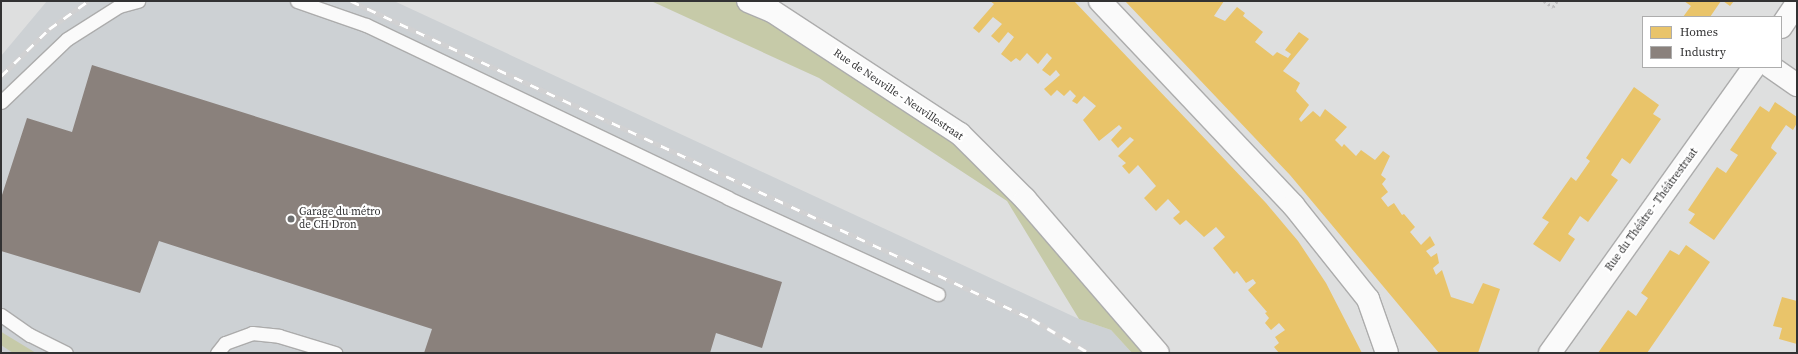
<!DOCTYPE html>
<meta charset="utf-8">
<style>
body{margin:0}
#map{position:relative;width:1798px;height:354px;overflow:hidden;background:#dedfdf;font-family:"Source Serif 4",serif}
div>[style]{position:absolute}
.built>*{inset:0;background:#cdd1d4}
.green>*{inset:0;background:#c6caa8}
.homes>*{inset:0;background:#e9c46a}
.industry>*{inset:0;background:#8a817c}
.path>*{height:2.5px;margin-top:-1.25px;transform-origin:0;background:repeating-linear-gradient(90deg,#bebebf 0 2px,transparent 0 5px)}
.roads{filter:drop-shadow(1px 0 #acacac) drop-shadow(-1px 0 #acacac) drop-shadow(0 1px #acacac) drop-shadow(0 -1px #acacac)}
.lane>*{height:13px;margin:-6.5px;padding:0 6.5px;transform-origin:6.5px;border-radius:6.5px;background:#fafafa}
.street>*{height:22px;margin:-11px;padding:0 11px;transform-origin:11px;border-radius:11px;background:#fafafa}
.rail>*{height:4.5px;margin-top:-2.25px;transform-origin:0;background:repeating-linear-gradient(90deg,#fff 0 9px,#d1d1d2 0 18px);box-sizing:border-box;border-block:1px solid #d1d1d2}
.dots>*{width:11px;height:11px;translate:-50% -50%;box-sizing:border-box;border:2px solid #fff;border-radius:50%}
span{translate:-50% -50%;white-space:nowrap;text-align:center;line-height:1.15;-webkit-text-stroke:4px #fff;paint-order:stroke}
.street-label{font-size:11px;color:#323233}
.poi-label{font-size:11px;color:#323233}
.left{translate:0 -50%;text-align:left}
.frame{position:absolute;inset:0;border:2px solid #323233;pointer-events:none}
.legend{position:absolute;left:1642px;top:16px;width:140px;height:52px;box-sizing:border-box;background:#fff;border:1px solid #adadad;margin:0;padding:5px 7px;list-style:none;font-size:12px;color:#323233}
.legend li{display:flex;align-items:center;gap:8px;height:20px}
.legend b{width:20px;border:1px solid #adadad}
</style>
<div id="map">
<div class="built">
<div style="clip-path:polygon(47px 1px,394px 1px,1079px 319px,1111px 330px,1132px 353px,1px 353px,1px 56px)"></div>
</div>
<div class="green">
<div style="clip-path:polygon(651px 1px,734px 1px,960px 134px,1158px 353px,1132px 353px,1111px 330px,1079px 319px,1007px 201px,819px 78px)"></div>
<div style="clip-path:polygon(1px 331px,3px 333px,36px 353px,13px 353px,1px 345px)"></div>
</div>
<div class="homes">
<div style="clip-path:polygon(990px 1px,1074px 1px,1266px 203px,1298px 241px,1326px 283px,1362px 353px,1279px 353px,1274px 347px,1279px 343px,1275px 337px,1285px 330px,1279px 323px,1271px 330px,1265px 323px,1269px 318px,1265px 313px,1267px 312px,1248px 290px,1256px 283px,1253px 279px,1246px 283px,1237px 271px,1234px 274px,1213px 248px,1225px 237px,1216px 227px,1204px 237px,1186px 220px,1180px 225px,1173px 218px,1180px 212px,1168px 199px,1156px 211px,1144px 198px,1156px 186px,1138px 165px,1129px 174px,1122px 166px,1126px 163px,1118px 156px,1134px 140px,1130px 137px,1118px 148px,1111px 140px,1122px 128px,1119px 125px,1099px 141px,1083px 120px,1096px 106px,1084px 96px,1077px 104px,1072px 101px,1076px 96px,1070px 90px,1064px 96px,1057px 90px,1051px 96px,1044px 89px,1060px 75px,1056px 70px,1050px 76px,1042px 70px,1052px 58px,1047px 53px,1038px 64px,1027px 53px,1020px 61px,1016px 58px,1011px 62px,1001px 54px,1014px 37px,1008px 32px,999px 43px,991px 36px,1002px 24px,993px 17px,979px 33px,973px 28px,994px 4px)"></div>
<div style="clip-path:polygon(1125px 1px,1224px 1px,1214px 16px,1225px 21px,1237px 7px,1245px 13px,1243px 16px,1263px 32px,1255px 42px,1273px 56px,1277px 52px,1288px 58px,1291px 54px,1285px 50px,1299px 32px,1309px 39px,1283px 71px,1300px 83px,1296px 91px,1309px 105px,1299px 119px,1301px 122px,1313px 111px,1320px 117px,1325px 109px,1347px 127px,1335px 140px,1342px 147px,1344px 144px,1356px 156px,1361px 150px,1375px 160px,1383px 151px,1390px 156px,1381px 175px,1386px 179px,1382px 184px,1388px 192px,1381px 198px,1388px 207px,1394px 203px,1402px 215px,1404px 214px,1415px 227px,1410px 232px,1421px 245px,1430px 236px,1435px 245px,1426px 251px,1431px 257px,1437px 253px,1439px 263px,1433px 268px,1436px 275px,1442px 270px,1451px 297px,1473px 304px,1483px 283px,1500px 289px,1478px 353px,1439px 353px,1290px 175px)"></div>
<div style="clip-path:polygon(1684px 1px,1721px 1px,1710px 17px,1683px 17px,1691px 6px)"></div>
<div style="clip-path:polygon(1723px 1px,1734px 1px,1730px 6px)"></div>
<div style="clip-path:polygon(1634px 87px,1659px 105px,1653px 114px,1661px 119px,1630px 164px,1622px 158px,1611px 175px,1618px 180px,1588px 222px,1580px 216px,1568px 234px,1575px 239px,1560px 262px,1533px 244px,1549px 222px,1542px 218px,1571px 177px,1576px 181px,1590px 161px,1586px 158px)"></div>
<div style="clip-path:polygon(1775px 102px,1797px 117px,1797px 123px,1793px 130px,1786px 125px,1772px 145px,1771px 148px,1777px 153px,1714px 240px,1689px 223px,1695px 214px,1688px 210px,1717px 167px,1726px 173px,1738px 155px,1730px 150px,1760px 106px,1769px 112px)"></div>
<div style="clip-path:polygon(1686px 245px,1710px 262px,1647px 353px,1598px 353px,1628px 310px,1636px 316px,1648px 298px,1641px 293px,1670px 250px,1679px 255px)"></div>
<div style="clip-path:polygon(1782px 297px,1797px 301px,1797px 344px,1779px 339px,1782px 328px,1773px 326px)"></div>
</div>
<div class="industry">
<div style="clip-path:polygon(92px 65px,782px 282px,762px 348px,716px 333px,710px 353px,424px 353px,432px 329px,159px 241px,140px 293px,1px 251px,1px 198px,27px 118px,72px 132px)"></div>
</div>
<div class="path">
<div style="left:1544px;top:1px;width:11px;rotate:34deg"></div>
<div style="left:1553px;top:7px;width:7px;rotate:-56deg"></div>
</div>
<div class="roads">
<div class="lane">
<div style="left:297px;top:1px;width:73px;rotate:19.2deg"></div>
<div style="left:366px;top:25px;width:401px;rotate:25.5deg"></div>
<div style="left:728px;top:198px;width:231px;rotate:24.6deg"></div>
<div style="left:1px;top:102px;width:91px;rotate:-43.7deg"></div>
<div style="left:67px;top:39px;width:62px;rotate:-32.4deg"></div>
<div style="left:119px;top:6px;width:20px;rotate:-15deg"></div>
<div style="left:1px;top:315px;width:35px;rotate:35deg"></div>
<div style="left:30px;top:335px;width:40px;rotate:26.6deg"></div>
<div style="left:217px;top:353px;width:13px;rotate:-51deg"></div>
<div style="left:225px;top:343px;width:29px;rotate:-20deg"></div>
<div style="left:252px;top:333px;width:27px;rotate:6deg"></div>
<div style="left:279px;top:336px;width:59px;rotate:16.9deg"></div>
</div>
<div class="street">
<div style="left:748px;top:1px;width:26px;rotate:23deg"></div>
<div style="left:772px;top:11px;width:225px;rotate:33.2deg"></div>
<div style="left:960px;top:134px;width:92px;rotate:45deg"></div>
<div style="left:1025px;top:199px;width:203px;rotate:49.2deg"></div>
<div style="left:1100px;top:1px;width:281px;rotate:46.6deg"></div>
<div style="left:1293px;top:205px;width:120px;rotate:51.4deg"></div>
<div style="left:1368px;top:299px;width:57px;rotate:70.6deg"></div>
<div style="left:1781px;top:27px;width:29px;rotate:-56deg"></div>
<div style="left:1771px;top:67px;width:32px;rotate:35deg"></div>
<div style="left:1550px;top:353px;width:351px;rotate:-54.5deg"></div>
</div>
</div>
<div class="rail">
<div style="left:351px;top:1px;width:752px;rotate:25.03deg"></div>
<div style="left:1032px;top:319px;width:66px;rotate:30.8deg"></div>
<div style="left:1px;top:76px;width:67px;rotate:-44.4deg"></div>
<div style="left:49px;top:29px;width:48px;rotate:-35.7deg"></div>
<div style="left:1px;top:352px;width:1px;rotate:45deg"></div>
</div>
<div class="dots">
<div style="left:291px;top:219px;background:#6e6f6f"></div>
</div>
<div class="street-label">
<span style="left:898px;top:95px;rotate:34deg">Rue de Neuville - Neuvillestraat</span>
<span style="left:1652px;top:210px;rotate:-54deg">Rue du Théâtre - Théâtrestraat</span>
</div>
<div class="poi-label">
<span class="left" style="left:299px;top:219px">Garage du métro<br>de CH Dron</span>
</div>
<div class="frame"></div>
<ul class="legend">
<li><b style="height:11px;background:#e9c46a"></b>Homes</li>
<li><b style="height:11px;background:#8a817c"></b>Industry</li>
</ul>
</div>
